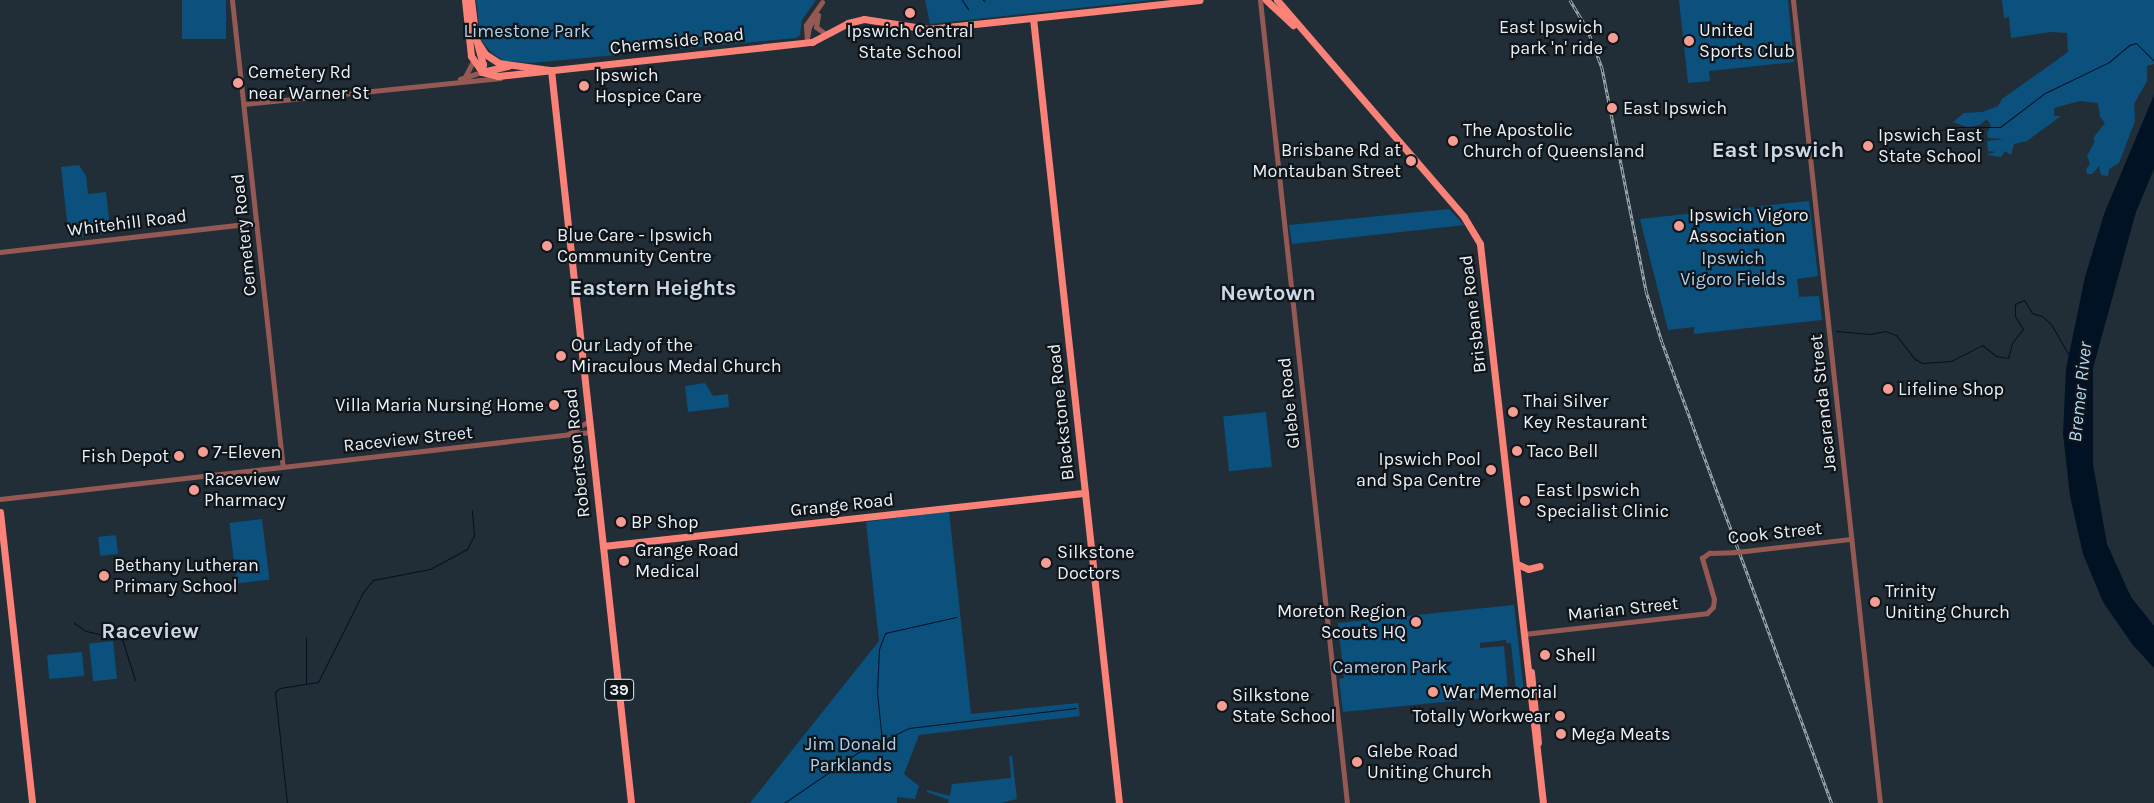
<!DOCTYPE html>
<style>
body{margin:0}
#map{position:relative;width:2154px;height:803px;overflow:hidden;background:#222e37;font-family:Karla,sans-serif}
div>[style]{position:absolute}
.green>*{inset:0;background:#0b517d;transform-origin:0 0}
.water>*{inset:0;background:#001223}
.stream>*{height:1px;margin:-0.5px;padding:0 0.5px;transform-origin:0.5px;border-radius:0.5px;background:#001223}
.minor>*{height:5px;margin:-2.5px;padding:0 2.5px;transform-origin:2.5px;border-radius:2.5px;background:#955953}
.major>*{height:7px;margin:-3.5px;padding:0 3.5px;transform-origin:3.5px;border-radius:3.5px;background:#fc8278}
.rail>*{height:3px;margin-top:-1.5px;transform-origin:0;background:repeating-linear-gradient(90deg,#10151a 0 4px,#a5aeb6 0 8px);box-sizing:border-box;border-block:1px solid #a5aeb6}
.minor-bridge>*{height:5px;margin:-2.5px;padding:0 2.5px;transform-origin:2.5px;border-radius:2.5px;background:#955953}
.dots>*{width:14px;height:14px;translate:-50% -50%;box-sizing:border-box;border:2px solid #10151a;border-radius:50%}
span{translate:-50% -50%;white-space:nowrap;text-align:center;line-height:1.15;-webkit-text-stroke:4.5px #10151a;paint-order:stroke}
.shield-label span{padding:1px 4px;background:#10151a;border:1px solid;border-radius:4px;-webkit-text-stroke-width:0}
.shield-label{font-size:16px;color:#e9f1f8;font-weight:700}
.poi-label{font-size:18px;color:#e9f1f8}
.right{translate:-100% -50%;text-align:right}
.left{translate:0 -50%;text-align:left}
.park-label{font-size:18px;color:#acd1f0}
.street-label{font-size:18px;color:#e9f1f8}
.water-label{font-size:19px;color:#b1d7f6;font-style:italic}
.district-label{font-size:22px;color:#cad9e6;font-weight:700}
</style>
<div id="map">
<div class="green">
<div style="left:182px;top:0;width:44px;height:39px"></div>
<div style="clip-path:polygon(476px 0,816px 0,802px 20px,800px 35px,796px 38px,531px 63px,504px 61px,492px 53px,481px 40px)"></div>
<div style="clip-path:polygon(925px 0,1153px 0,930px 24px)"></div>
<div style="clip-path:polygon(1679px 0,1788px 0,1794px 62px,1709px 71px,1710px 81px,1688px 83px)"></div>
<div style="clip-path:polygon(2002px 0,2154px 0,2154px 64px,2147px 66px,2147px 81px,2134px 104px,2135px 121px,2119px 163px,2109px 169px,2108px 176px,2101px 175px,2099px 166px,2092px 174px,2087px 174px,2086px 169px,2090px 164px,2087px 156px,2095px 141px,2093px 138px,2105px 123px,2100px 117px,2098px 103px,2080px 101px,2054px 108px,2054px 116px,2061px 116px,2027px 141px,2014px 144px,2011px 155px,2005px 151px,2001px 157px,1986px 155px,1996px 152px,1988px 151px,1987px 141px,2004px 139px,1988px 138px,1987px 133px,1991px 126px,1987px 119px,1980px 125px,1967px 127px,1953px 122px,1964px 113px,1982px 112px,1998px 106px,2002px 99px,2068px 52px,2067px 33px,2051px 32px,2011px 38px,2009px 17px,2004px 18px)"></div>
<div style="clip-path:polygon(79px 165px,86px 176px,88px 194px,106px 192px,110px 228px,105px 234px,69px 238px,61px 167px)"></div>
<div style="clip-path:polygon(1809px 201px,1818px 276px,1797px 279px,1799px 297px,1819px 296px,1822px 320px,1694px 334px,1694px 327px,1668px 330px,1640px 219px)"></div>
<div style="clip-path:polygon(1449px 209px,1464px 225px,1292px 244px,1289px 225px)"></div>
<div style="clip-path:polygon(705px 383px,713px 396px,728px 394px,729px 407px,688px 412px,685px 386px)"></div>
<div style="left:1266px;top:412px;width:55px;height:43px;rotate:84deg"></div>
<div style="clip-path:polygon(949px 511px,971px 714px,1078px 703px,1080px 716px,919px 735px,904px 774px,919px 786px,915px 799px,897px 797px,897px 803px,750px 803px,879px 641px,866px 522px)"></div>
<div style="left:262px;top:519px;width:61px;height:33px;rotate:83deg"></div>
<div style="left:116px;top:535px;width:19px;height:18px;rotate:84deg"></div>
<div style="clip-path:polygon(evenodd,1514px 605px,1524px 694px,1343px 712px,1339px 679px,1344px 678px,1338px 623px,1514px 605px,1506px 640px,1506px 643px,1511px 643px,1516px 690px,1508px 691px,1504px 646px,1480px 648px,1480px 643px,1506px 640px)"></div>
<div style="left:113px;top:641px;width:38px;height:24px;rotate:84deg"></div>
<div style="left:82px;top:652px;width:24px;height:35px;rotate:85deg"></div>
<div style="clip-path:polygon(1009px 756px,1012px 756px,1017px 799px,1001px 803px,948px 803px,949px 800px,927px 792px,927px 790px,950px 796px,952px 784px,1011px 778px)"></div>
</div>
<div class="water">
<div style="clip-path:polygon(2154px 95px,2154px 169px,2136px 212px,2093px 368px,2093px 464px,2107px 544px,2131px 597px,2154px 626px,2154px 668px,2132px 644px,2103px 602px,2083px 554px,2070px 496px,2063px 434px,2066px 369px,2085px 277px,2104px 214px)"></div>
</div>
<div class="stream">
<div style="left:962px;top:0;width:11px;rotate:56deg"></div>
<div style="left:983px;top:0;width:2px;rotate:27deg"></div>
<div style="left:1933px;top:131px;width:26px;rotate:-9deg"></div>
<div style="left:1959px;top:127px;width:41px"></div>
<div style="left:2000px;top:127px;width:56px;rotate:-37.1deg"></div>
<div style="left:2045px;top:93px;width:71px;rotate:-25.8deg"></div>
<div style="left:2109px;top:62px;width:26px;rotate:-40deg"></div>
<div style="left:2129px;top:45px;width:7px;rotate:-16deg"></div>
<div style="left:2136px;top:43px;width:25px;rotate:45deg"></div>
<div style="left:1836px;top:331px;width:34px;rotate:5deg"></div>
<div style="left:1870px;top:334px;width:15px;rotate:-11deg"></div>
<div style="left:1885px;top:331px;width:12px;rotate:20deg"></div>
<div style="left:1896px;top:335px;width:31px;rotate:52deg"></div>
<div style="left:1915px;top:359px;width:8px;rotate:30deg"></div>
<div style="left:1922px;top:363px;width:29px;rotate:-4deg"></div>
<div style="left:1951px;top:361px;width:35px;rotate:-27deg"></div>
<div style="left:1982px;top:345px;width:18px;rotate:38deg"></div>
<div style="left:1996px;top:356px;width:12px;rotate:9deg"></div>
<div style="left:2008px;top:358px;width:16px;rotate:-75deg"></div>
<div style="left:2012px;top:343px;width:18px;rotate:-52deg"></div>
<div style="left:2023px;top:329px;width:15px;rotate:-122deg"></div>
<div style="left:2015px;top:316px;width:12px;rotate:-90deg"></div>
<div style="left:2015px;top:304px;width:10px;rotate:-24deg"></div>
<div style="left:2024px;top:300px;width:15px;rotate:58deg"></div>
<div style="left:2032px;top:313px;width:10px;rotate:17deg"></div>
<div style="left:2042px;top:316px;width:12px;rotate:42deg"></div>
<div style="left:2051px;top:324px;width:36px;rotate:60deg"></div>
<div style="left:74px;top:623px;width:14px;rotate:34deg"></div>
<div style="left:86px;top:631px;width:37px;rotate:13deg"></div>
<div style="left:122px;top:639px;width:43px;rotate:72.4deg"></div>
<div style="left:306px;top:637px;width:46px;rotate:90deg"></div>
<div style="left:882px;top:741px;width:48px;rotate:-95.9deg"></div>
<div style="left:877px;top:693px;width:44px;rotate:-87.4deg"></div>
<div style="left:879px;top:649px;width:17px;rotate:-69deg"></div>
<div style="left:885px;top:633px;width:73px;rotate:-12.7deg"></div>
<div style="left:287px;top:803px;width:112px;rotate:-96.2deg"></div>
<div style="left:275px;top:692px;width:6px;rotate:-39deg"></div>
<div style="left:280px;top:688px;width:38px;rotate:-9deg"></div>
<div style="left:318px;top:682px;width:101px;rotate:-63.4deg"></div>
<div style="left:363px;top:592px;width:16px;rotate:-50deg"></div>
<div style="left:373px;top:580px;width:58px;rotate:-10.9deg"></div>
<div style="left:430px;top:569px;width:42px;rotate:-28.4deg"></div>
<div style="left:467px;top:549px;width:16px;rotate:-63deg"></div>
<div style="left:474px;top:535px;width:25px;rotate:-95deg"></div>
<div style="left:784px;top:803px;width:88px;rotate:-34.4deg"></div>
<div style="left:857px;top:753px;width:58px;rotate:-25.7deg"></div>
<div style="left:909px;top:728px;width:168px;rotate:-6.8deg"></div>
</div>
<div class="minor">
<div style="left:232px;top:0;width:469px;rotate:83.8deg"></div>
<div style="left:1260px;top:0;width:808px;rotate:83.82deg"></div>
<div style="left:1793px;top:0;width:808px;rotate:83.82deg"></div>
<div style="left:818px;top:15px;width:12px;rotate:99deg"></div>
<div style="left:816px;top:27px;width:9px;rotate:36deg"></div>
<div style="left:807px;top:38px;width:11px;rotate:-80deg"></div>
<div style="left:809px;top:27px;width:15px;rotate:-58deg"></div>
<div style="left:807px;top:41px;width:16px;rotate:-94deg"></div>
<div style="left:806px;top:25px;width:28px;rotate:-55deg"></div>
<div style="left:465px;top:77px;width:18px;rotate:-63deg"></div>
<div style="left:460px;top:79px;width:23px;rotate:-18deg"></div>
<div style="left:244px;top:104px;width:258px;rotate:-5.8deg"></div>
<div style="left:0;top:252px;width:258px;rotate:-6.5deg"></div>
<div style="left:568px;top:434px;width:25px;rotate:-32deg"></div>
<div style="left:0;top:499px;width:594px;rotate:-6.48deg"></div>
<div style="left:1745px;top:551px;width:107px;rotate:-6.5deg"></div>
<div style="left:1524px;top:634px;width:184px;rotate:-6.5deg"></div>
<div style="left:1707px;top:613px;width:8px;rotate:-45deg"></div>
<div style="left:1713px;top:607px;width:8px;rotate:-83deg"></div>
<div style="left:1714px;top:599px;width:43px;rotate:-106.3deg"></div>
<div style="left:1702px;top:558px;width:9px;rotate:-36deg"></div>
<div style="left:1709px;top:553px;width:25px;rotate:-2deg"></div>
</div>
<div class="major">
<div style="left:465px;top:0;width:56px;rotate:83.9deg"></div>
<div style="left:471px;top:56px;width:19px;rotate:55deg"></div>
<div style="left:482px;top:72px;width:16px;rotate:14deg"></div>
<div style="left:498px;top:76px;width:316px;rotate:-6.2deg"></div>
<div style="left:812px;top:42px;width:41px;rotate:-27.8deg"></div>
<div style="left:848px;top:23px;width:16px;rotate:-14deg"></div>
<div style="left:864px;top:19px;width:65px;rotate:8.9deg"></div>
<div style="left:928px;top:29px;width:273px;rotate:-6.1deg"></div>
<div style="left:471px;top:0;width:35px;rotate:83deg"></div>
<div style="left:475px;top:35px;width:30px;rotate:75deg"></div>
<div style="left:483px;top:64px;width:8px;rotate:97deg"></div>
<div style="left:1266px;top:0;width:37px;rotate:43deg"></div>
<div style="left:1277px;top:0;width:286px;rotate:49.2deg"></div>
<div style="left:1464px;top:217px;width:31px;rotate:59deg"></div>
<div style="left:1480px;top:244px;width:563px;rotate:83.57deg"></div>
<div style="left:1033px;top:18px;width:790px;rotate:83.75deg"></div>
<div style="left:476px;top:40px;width:17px;rotate:57deg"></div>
<div style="left:485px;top:54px;width:17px;rotate:33deg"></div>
<div style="left:499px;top:63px;width:51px;rotate:7.8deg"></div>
<div style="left:551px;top:70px;width:737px;rotate:83.77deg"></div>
<div style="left:482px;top:72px;width:27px;rotate:-13deg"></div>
<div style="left:0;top:512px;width:293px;rotate:83.7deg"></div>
<div style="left:603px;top:546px;width:485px;rotate:-6.3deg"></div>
<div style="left:1517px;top:564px;width:12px;rotate:24deg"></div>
<div style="left:1528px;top:569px;width:12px;rotate:-14deg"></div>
<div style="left:1531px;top:672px;width:71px;rotate:84.4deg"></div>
</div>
<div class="rail">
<div style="left:1570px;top:0;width:33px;rotate:59deg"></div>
<div style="left:1587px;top:28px;width:43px;rotate:69.4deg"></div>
<div style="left:1602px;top:68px;width:227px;rotate:78.8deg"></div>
<div style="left:1646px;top:291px;width:53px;rotate:72.6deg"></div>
<div style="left:1662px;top:342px;width:491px;rotate:69.8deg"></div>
</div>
<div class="minor-bridge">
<div style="left:1734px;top:552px;width:11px;rotate:-5deg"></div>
</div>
<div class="dots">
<div style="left:910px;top:13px;background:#f59c93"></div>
<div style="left:1613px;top:38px;background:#f59c93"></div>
<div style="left:1689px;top:41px;background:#f59c93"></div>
<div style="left:238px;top:83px;background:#f59c93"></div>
<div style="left:584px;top:86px;background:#f59c93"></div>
<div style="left:1612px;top:108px;background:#f59c93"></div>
<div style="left:1453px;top:141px;background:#f59c93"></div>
<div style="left:1868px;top:146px;background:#f59c93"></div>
<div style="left:1411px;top:161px;background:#f59c93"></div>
<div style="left:1679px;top:226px;background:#f59c93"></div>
<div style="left:547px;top:246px;background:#f59c93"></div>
<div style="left:561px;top:356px;background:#f59c93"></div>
<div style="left:1888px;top:389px;background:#f59c93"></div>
<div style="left:554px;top:405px;background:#f59c93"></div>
<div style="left:1513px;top:412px;background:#f59c93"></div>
<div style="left:1517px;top:451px;background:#f59c93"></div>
<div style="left:203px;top:452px;background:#f59c93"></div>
<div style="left:179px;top:456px;background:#f59c93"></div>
<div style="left:1491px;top:470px;background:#f59c93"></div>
<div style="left:194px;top:490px;background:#f59c93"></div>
<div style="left:1525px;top:501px;background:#f59c93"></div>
<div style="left:621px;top:522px;background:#f59c93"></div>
<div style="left:624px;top:561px;background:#f59c93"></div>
<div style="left:1046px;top:563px;background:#f59c93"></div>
<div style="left:104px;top:576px;background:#f59c93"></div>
<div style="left:1875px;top:602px;background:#f59c93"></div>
<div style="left:1416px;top:622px;background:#f59c93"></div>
<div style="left:1545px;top:655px;background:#f59c93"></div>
<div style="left:1433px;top:692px;background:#f59c93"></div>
<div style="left:1222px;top:706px;background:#f59c93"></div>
<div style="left:1560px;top:716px;background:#f59c93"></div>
<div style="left:1561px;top:734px;background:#f59c93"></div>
<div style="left:1357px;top:762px;background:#f59c93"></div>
</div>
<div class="shield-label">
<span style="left:619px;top:690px">39</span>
</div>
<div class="poi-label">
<span class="right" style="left:1603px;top:38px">East Ipswich<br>park 'n' ride</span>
<span class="left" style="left:1699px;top:41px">United<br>Sports Club</span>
<span style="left:910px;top:42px">Ipswich Central<br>State School</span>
<span class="left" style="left:248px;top:83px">Cemetery Rd<br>near Warner St</span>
<span class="left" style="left:595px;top:86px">Ipswich<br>Hospice Care</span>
<span class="left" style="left:1623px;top:108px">East Ipswich</span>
<span class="left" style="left:1463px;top:141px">The Apostolic<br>Church of Queensland</span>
<span class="left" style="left:1878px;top:146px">Ipswich East<br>State School</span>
<span class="right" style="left:1401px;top:161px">Brisbane Rd at<br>Montauban Street</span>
<span class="left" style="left:1689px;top:226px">Ipswich Vigoro<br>Association</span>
<span class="left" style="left:557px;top:246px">Blue Care - Ipswich<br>Community Centre</span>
<span class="left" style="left:571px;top:356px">Our Lady of the<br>Miraculous Medal Church</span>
<span class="left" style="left:1898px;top:389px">Lifeline Shop</span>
<span class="left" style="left:1523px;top:412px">Thai Silver<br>Key Restaurant</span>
<span class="right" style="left:544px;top:405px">Villa Maria Nursing Home</span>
<span class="left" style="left:1527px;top:451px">Taco Bell</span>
<span class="left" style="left:213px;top:452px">7-Eleven</span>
<span class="right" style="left:169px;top:456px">Fish Depot</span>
<span class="right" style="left:1481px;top:470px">Ipswich Pool<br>and Spa Centre</span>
<span class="left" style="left:204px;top:490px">Raceview<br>Pharmacy</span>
<span class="left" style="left:1536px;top:501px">East Ipswich<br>Specialist Clinic</span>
<span class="left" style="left:631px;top:522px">BP Shop</span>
<span class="left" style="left:635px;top:561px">Grange Road<br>Medical</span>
<span class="left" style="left:1057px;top:563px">Silkstone<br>Doctors</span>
<span class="left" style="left:114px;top:576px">Bethany Lutheran<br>Primary School</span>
<span class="left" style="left:1885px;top:602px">Trinity<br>Uniting Church</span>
<span class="right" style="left:1406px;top:622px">Moreton Region<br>Scouts HQ</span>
<span class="left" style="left:1555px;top:655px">Shell</span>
<span class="left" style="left:1443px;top:692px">War Memorial</span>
<span class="left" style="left:1232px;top:706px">Silkstone<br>State School</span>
<span class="right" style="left:1550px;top:716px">Totally Workwear</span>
<span class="left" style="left:1571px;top:734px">Mega Meats</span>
<span class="left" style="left:1367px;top:762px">Glebe Road<br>Uniting Church</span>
</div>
<div class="park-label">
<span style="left:527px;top:31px">Limestone Park</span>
<span style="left:1733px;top:269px">Ipswich<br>Vigoro Fields</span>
<span style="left:1390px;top:667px">Cameron Park</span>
<span style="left:851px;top:755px">Jim Donald<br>Parklands</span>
</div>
<div class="street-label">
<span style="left:677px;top:41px;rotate:-6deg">Chermside Road</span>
<span style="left:127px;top:223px;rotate:-7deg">Whitehill Road</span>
<span style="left:244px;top:235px;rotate:-96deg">Cemetery Road</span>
<span style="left:1473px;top:314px;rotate:-97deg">Brisbane Road</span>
<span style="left:1289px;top:403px;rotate:-96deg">Glebe Road</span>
<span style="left:1823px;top:403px;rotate:-96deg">Jacaranda Street</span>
<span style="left:1061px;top:412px;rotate:-96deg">Blackstone Road</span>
<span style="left:408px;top:439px;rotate:-6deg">Raceview Street</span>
<span style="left:577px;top:453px;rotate:-96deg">Robertson Road</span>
<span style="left:842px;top:505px;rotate:-6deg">Grange Road</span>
<span style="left:1775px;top:533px;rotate:-6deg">Cook Street</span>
<span style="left:1623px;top:609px;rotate:-6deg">Marian Street</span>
</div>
<div class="water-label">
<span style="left:2081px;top:392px;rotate:-84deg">Bremer River</span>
</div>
<div class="district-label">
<span style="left:1778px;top:151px">East Ipswich</span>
<span style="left:653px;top:289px">Eastern Heights</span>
<span style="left:1268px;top:294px">Newtown</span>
<span style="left:150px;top:632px">Raceview</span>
</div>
</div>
